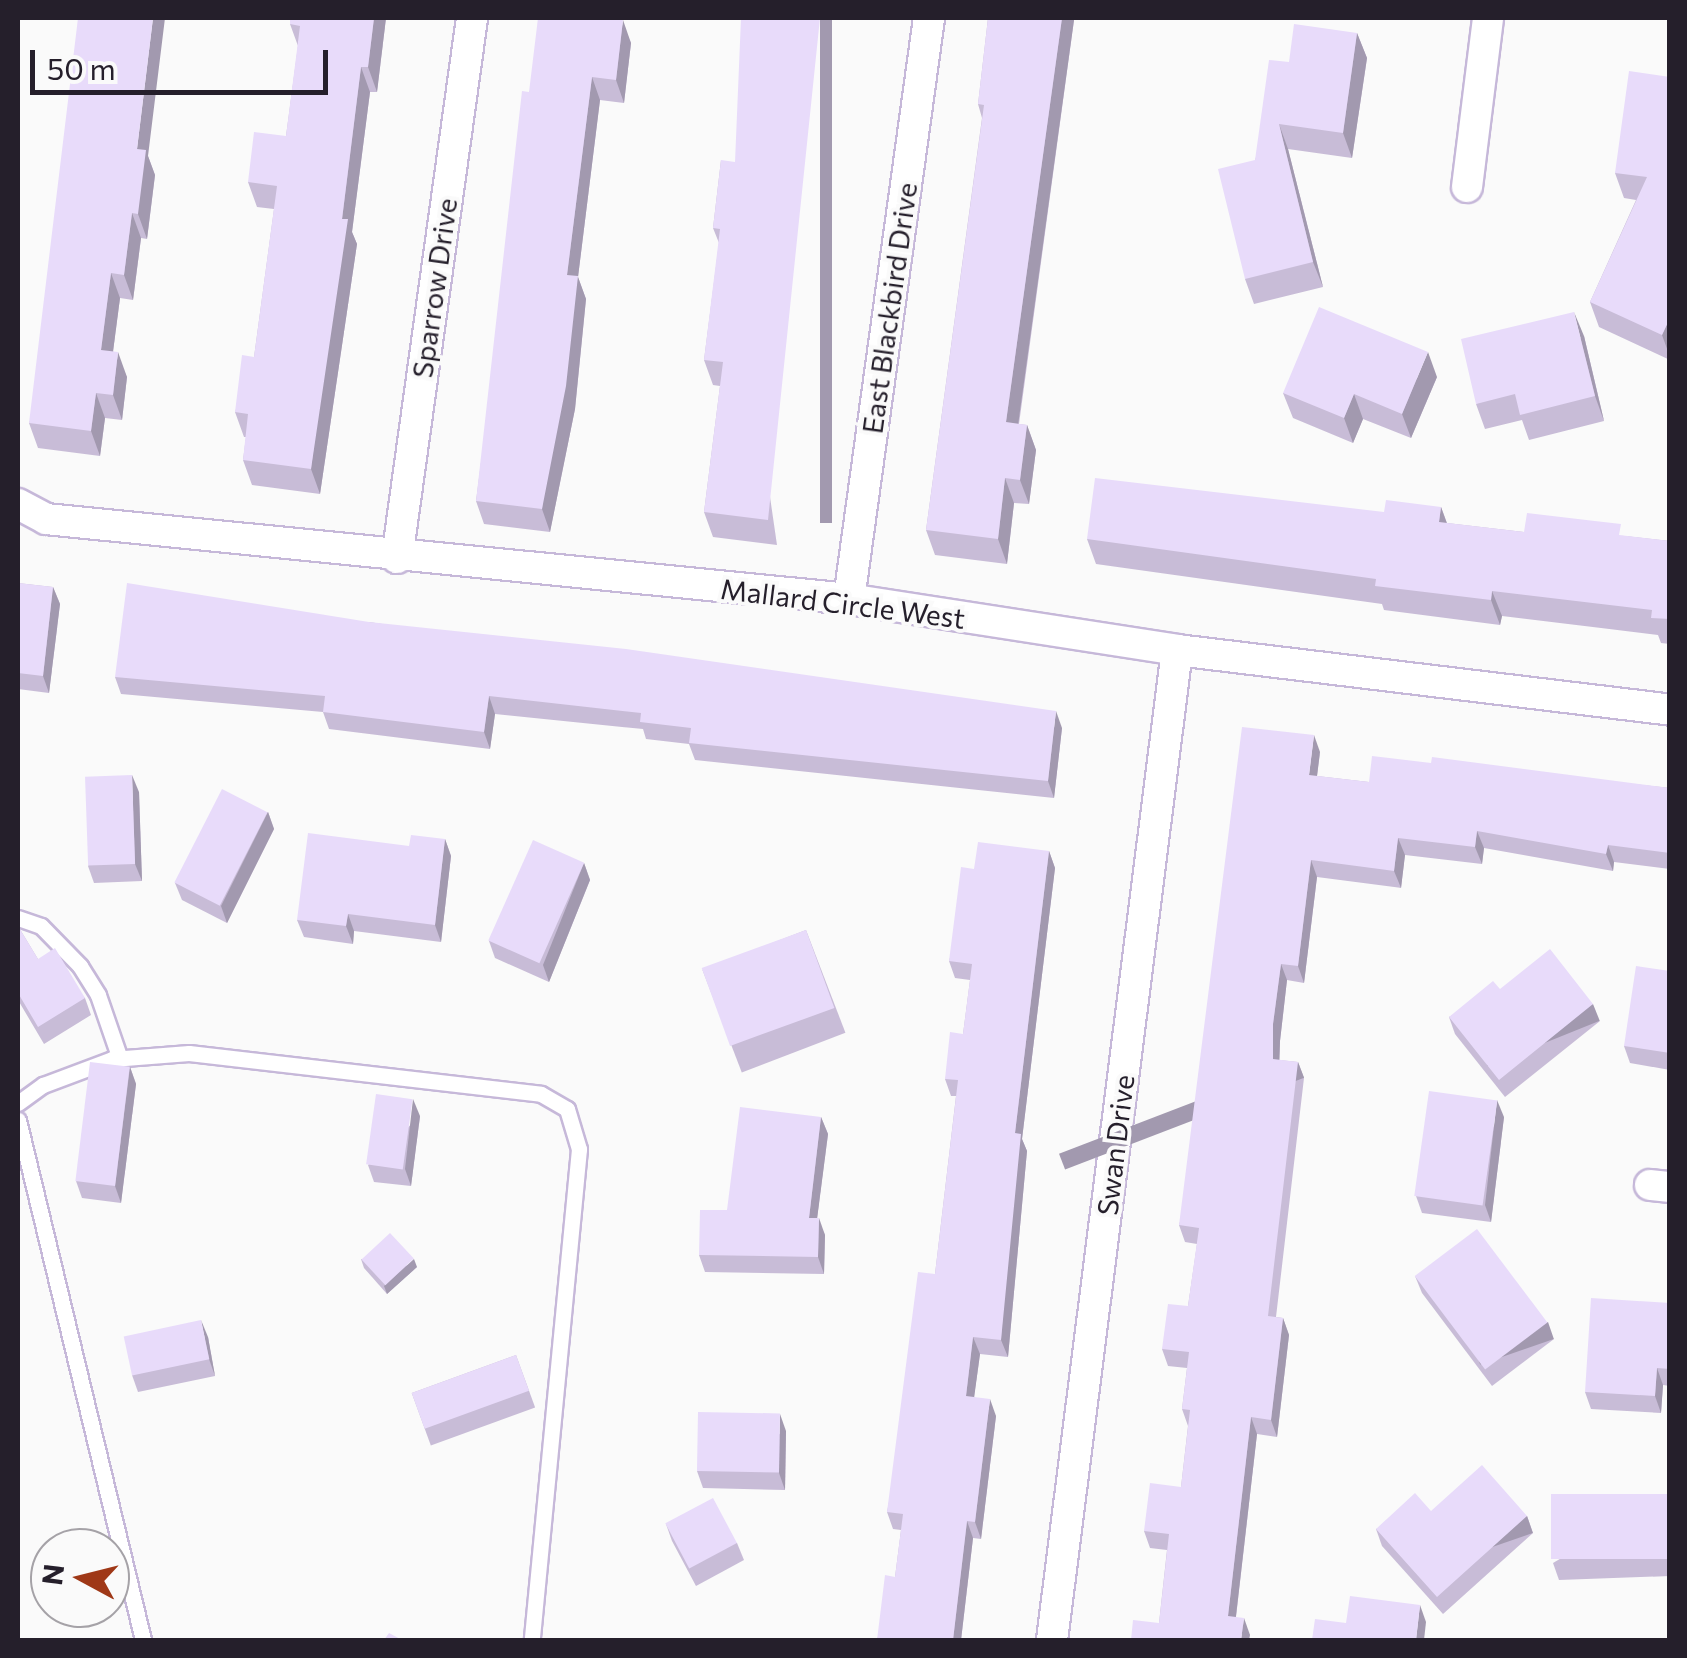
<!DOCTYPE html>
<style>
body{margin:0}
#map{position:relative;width:1687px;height:1658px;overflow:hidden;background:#fafafa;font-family:Commissioner,sans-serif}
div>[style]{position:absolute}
.roads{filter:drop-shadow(2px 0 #c6b8d9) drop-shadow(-2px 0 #c6b8d9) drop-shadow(0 2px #c6b8d9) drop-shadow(0 -2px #c6b8d9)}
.lane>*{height:15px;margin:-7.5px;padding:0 7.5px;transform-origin:7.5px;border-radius:7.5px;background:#fff}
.street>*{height:30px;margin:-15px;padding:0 15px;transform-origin:15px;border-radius:15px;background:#fff}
.wall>*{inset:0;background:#c8bcd7;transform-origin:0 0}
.shaded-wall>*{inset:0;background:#a299af;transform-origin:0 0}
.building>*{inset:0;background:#e8dbfa;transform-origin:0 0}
span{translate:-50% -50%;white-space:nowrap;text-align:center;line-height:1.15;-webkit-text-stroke:8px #fafafa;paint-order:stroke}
.street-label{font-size:28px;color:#251f2b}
.frame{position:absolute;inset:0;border:20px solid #251f2b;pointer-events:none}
.north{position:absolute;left:30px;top:1528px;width:100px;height:100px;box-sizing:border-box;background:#fafafa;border:2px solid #a5a2a7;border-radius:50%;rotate:277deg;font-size:28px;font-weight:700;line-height:40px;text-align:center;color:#251f2b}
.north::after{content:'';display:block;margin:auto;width:35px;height:45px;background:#9f3817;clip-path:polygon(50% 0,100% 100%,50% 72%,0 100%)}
.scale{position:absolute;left:30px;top:50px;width:298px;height:45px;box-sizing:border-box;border:5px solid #251f2b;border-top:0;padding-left:12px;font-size:30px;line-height:35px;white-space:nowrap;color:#251f2b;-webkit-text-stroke:8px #fafafa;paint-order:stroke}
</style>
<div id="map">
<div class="roads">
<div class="lane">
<div style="left:18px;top:918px;width:24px;rotate:19deg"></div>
<div style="left:41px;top:926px;width:56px;rotate:45.7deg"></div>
<div style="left:80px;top:966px;width:34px;rotate:58deg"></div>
<div style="left:98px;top:995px;width:68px;rotate:71deg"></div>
<div style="left:18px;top:1103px;width:31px;rotate:-36deg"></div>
<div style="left:43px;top:1085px;width:74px;rotate:-20.6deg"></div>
<div style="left:112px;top:1059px;width:77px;rotate:-4.5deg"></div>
<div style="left:189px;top:1053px;width:354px;rotate:6.6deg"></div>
<div style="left:541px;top:1094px;width:30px;rotate:30deg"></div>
<div style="left:567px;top:1109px;width:42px;rotate:73.3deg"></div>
<div style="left:579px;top:1149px;width:493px;rotate:95.5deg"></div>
<div style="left:18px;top:1120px;width:535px;rotate:76.48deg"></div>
</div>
<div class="street">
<div style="left:1467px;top:187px;width:170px;rotate:-82.9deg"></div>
<div style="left:18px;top:504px;width:32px;rotate:28deg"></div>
<div style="left:46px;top:519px;width:807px;rotate:5.69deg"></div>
<div style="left:849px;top:599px;width:332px;rotate:8.8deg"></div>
<div style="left:1177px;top:650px;width:497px;rotate:6.9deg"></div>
<div style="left:397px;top:558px;width:545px;rotate:-82.09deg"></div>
<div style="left:849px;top:599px;width:586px;rotate:-82.16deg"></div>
<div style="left:1650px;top:1185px;width:20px;rotate:6deg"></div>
<div style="left:1052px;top:1640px;width:998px;rotate:-82.8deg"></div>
</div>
</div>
<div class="wall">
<div style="clip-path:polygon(386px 18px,377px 92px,370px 92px,352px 232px,357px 244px,320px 494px,252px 485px,243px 460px,246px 437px,244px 437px,235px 412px,254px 357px,274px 209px,257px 207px,248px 182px,286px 136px,298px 46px,290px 24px)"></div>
<div style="clip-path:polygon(988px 18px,1073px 18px,1074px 20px,1019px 424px,1027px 425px,1036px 450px,1029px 504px,1014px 503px,1007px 564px,935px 555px,926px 530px,982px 118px,978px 104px)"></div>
<div style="clip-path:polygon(620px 20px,631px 43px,624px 103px,600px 100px,578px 277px,586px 299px,575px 409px,550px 532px,484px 524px,476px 501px,529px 92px)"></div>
<div style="clip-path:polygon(1357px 33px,1367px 58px,1352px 158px,1288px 149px,1323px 287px,1254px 304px,1245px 279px,1255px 160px,1289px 62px)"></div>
<div style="clip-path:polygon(1670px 77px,1670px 360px,1599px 327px,1590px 302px,1636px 200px,1624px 198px,1615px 173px)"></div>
<div style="clip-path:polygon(148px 156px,155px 175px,147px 239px,141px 238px,133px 300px,120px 298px,113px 351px,127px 377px,122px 420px,105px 418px,100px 456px,38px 448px,29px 423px)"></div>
<div style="clip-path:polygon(721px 160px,777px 545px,713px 537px,704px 512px,720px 386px,713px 385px,704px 360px,719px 243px,713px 228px)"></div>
<div style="clip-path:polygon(1584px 336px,1604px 421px,1529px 440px,1522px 420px,1485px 429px,1476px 404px)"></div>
<div style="clip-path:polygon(1437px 377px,1411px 438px,1363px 419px,1353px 443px,1293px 418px,1283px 393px)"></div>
<div style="clip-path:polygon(1441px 507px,1447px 523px,1524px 532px,1625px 536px,1670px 541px,1670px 644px,1661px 643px,1658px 635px,1502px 616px,1500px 625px,1384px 610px,1382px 604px,1096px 564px,1087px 539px)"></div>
<div style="clip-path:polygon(18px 583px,53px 587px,60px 604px,49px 693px,18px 689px)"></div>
<div style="clip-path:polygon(369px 622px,1062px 728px,1054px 798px,695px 760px,689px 744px,646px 739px,643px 729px,495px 714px,490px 749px,329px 729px,323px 712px,121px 694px,115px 677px)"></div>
<div style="clip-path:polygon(1320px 752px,1317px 776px,1369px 782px,1431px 763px,1670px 788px,1670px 869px,1614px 862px,1613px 871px,1484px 848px,1482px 864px,1405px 855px,1401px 888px,1317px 877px,1304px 983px,1287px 980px,1280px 1041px,1279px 1060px,1298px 1062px,1304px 1078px,1276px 1317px,1283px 1318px,1289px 1335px,1277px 1437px,1257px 1434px,1236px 1617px,1250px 1635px,1159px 1623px,1167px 1550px,1150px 1548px,1144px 1531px,1181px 1487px,1188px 1426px,1182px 1409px,1187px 1368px,1168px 1366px,1162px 1349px,1188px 1306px,1197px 1244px,1185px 1242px,1179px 1225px)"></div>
<div style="clip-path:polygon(139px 792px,142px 881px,94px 883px,88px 866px)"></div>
<div style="clip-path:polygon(268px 812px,274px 829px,227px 923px,182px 900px,175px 883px)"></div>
<div style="clip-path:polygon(445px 839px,451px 856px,441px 942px,354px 931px,353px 944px,304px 937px,297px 920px,409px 846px)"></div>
<div style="clip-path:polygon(1049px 851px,1055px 868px,1022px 1139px,1027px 1151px,1008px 1357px,980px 1354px,974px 1397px,996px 1416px,981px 1539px,973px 1538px,961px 1640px,877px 1640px,895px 1577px,901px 1530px,893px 1529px,887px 1512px,935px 1274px,956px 1096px,951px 1096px,945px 1079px,963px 1034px,970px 980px,955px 978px,949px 961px,974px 869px)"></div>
<div style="clip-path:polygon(584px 863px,590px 880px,549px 982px,495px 958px,489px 941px)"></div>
<div style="clip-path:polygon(18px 926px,38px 959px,85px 998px,91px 1015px,44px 1044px,18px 1000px)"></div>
<div style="left:806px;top:930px;width:110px;height:111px;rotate:69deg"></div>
<div style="clip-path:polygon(1670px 971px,1670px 1070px,1630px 1063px,1624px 1046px)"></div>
<div style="clip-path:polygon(1500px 989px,1600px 1021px,1505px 1097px,1455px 1034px,1449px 1017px)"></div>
<div style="clip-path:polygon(130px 1067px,136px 1084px,121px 1203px,82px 1198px,76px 1181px)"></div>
<div style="clip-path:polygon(420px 1116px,411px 1186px,374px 1182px,368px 1165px)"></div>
<div style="clip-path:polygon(821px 1117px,828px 1134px,817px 1218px,825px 1235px,824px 1274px,705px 1272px,699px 1255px,727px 1210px)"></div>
<div style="clip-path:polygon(1504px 1117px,1491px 1222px,1422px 1213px,1416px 1196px)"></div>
<div style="clip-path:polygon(361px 1259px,417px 1267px,387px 1294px,364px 1268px)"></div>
<div style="clip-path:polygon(1415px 1276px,1554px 1339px,1492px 1386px,1422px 1293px)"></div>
<div style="clip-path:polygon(1670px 1303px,1670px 1386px,1663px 1385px,1661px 1413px,1591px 1409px,1585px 1392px)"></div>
<div style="clip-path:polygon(208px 1337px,215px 1376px,138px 1392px,132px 1375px)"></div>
<div style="left:516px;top:1355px;width:56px;height:111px;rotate:70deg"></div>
<div style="clip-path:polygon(786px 1431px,785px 1490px,703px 1488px,697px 1471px)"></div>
<div style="clip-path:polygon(1670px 1494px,1670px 1576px,1559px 1580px,1553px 1563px)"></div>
<div style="clip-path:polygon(1431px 1511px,1527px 1516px,1533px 1533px,1443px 1614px,1382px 1546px,1376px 1529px)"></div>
<div style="clip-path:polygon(666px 1524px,737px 1543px,744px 1560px,696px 1586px,672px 1541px)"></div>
</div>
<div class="shaded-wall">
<div style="clip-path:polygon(153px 18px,165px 18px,148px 156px,155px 175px,147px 239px,138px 214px,137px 149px)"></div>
<div style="clip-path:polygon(374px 18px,386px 18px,377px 92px,368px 67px)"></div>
<div style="left:820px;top:18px;width:12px;height:505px"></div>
<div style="clip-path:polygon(1062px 18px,1073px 18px,1074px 20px,1015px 447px,1006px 422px)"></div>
<div style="clip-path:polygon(623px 20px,631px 43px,624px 103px,616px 80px)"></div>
<div style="clip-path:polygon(1357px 33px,1367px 58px,1352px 158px,1343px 133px)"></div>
<div style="clip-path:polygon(361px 67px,370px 92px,352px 232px,357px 244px,320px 494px,311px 469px)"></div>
<div style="clip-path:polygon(592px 77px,600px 100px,578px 277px,586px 299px,575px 409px,550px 532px,542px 509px,567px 275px)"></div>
<div style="clip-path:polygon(1279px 124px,1288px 149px,1323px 287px,1313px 262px)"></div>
<div style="clip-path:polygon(132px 213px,141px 238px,133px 300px,124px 275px)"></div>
<div style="clip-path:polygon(111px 273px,120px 298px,110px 375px,101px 350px)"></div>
<div style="clip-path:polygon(1574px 312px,1584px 336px,1604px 421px,1595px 396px)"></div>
<div style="clip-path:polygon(1670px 318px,1670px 357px,1662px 335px)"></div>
<div style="clip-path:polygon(118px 352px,127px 377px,122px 420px,113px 395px)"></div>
<div style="clip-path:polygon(1428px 352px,1437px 377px,1411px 438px,1402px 414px)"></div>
<div style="clip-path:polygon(96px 393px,105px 418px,100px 456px,91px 431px)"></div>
<div style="clip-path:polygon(1354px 394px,1363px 419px,1353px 443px,1344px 418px)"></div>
<div style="clip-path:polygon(1027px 425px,1036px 450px,1029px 504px,1020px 480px)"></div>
<div style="clip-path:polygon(1005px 478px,1014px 503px,1007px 564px,998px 539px)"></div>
<div style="clip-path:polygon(1441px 507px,1450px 532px,1439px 522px)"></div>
<div style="clip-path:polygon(53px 587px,60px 604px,49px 693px,43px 676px)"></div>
<div style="clip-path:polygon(1492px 591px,1502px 616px,1500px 625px,1491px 600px)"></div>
<div style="clip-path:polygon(489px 696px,495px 714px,490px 749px,484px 732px)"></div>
<div style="clip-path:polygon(1056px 711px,1062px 728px,1054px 798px,1048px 781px)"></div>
<div style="clip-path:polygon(1314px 735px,1320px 752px,1315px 792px,1309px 775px)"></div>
<div style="clip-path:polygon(132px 775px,139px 792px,142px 881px,135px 864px)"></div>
<div style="clip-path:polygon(268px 812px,274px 829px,227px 923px,221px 906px)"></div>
<div style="clip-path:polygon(1477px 831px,1484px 848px,1482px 864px,1475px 847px)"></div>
<div style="clip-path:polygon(1398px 838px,1405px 855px,1401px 888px,1394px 871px)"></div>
<div style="clip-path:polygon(445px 839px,451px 856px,441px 942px,435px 925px)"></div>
<div style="clip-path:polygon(1608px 845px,1614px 862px,1613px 871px,1606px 854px)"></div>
<div style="clip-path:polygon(1049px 851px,1055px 868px,1022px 1139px,1027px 1151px,1008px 1357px,1001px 1340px,1015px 1133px)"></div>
<div style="clip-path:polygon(1311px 860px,1317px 877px,1304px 983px,1298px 966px)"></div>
<div style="clip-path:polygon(584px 863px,590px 880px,549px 982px,543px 965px)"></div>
<div style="clip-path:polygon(348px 914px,354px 931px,353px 944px,346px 926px)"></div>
<div style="clip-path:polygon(1281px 964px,1287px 980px,1280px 1041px,1279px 1076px,1273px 1059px,1273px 1024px)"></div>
<div style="left:1593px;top:1004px;width:18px;height:121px;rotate:68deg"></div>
<div style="left:1298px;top:1062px;width:17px;height:256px;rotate:69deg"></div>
<div style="clip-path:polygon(130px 1067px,136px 1084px,121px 1203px,115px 1186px)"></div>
<div style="clip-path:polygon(413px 1099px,420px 1116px,411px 1186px,405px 1169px)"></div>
<div style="clip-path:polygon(1497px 1100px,1504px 1117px,1491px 1222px,1485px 1205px)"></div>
<div style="clip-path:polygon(821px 1117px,828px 1134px,815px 1235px,809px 1218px)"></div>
<div style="clip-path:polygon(819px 1218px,825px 1235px,824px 1274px,818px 1257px)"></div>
<div style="clip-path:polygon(414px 1259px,417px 1267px,387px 1294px,384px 1286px)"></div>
<div style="clip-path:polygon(1283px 1318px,1289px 1335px,1277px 1437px,1271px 1420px)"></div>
<div style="clip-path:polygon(201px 1320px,208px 1337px,215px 1376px,209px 1359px)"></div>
<div style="left:1548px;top:1322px;width:18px;height:78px;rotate:71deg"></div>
<div style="clip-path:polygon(973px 1337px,980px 1354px,972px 1413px,966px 1396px)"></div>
<div style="clip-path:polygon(1657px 1368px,1663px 1385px,1661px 1413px,1655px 1396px)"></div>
<div style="clip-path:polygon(990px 1399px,996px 1416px,981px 1539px,975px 1522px)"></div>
<div style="clip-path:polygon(780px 1414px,786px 1431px,785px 1490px,779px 1473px)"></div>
<div style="clip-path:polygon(1251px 1417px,1257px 1434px,1234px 1633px,1228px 1616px)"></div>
<div style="left:1527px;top:1516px;width:18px;height:121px;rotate:71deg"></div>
<div style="clip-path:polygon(967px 1521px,973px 1538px,961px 1640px,953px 1640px)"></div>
<div style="clip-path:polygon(1420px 1605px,1426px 1622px,1424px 1640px,1416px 1640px)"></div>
<div style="clip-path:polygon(1244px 1618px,1250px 1635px,1249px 1640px,1241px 1640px)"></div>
</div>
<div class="building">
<div style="clip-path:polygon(78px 18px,153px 18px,137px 149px,146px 150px,138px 214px,132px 213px,124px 275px,111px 273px,101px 350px,118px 352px,113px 395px,96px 393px,91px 431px,29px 423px)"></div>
<div style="clip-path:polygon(290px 18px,374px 18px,368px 67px,361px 67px,342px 219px,348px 219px,311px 469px,243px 460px,248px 414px,235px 412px,242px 355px,254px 357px,277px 186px,248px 182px,254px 132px,286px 136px,300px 26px,290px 24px)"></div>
<div style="clip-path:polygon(538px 18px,609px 18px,623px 20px,616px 80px,592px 77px,567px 275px,578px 276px,566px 386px,542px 509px,476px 501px,522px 91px,529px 92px)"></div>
<div style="clip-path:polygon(741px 18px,820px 18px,768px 520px,704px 512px,723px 362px,704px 360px,720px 229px,713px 228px,721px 160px,735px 162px)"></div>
<div style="clip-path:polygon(988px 18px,1062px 18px,1006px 422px,1027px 425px,1020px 480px,1005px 478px,998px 539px,926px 530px,984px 105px,978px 104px)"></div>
<div style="clip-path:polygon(1294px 24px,1357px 33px,1343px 133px,1279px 124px,1313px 262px,1245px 279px,1218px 169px,1255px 160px,1269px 60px,1289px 62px)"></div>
<div style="clip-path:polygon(1629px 71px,1670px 77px,1670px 318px,1662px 335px,1590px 302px,1647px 177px,1615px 173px)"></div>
<div style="clip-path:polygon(1319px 307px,1428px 352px,1402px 414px,1354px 394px,1344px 418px,1283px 393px)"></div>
<div style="clip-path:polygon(1574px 312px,1595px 396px,1520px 415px,1515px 394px,1476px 404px,1461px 339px)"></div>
<div style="clip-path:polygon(1095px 478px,1384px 512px,1386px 500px,1441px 507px,1439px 522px,1524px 532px,1527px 513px,1621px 524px,1619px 535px,1670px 541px,1670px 619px,1651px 618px,1652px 610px,1492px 591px,1491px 600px,1375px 586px,1376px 579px,1087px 539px)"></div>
<div style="clip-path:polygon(18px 583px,53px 587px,43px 676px,18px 673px)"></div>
<div style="clip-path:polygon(127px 583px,369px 622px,626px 649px,1056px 711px,1048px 781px,689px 743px,691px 728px,640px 722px,641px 713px,489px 696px,484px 732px,323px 712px,325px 696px,115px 677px)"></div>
<div style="clip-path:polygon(1242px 727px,1314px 735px,1309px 775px,1369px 782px,1372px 756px,1431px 763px,1432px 757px,1670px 788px,1670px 853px,1608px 845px,1606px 854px,1477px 831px,1475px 847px,1398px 838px,1394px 871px,1311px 860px,1298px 966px,1281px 964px,1273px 1024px,1273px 1059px,1298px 1062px,1268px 1316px,1283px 1318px,1271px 1420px,1251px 1417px,1228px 1616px,1244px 1618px,1241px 1640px,1131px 1640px,1133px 1620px,1159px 1623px,1169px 1534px,1144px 1531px,1150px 1483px,1181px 1487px,1190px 1410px,1182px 1409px,1189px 1352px,1162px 1349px,1168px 1304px,1188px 1306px,1199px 1228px,1179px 1225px)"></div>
<div style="left:132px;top:775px;width:89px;height:47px;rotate:88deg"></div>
<div style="left:222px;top:789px;width:51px;height:105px;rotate:27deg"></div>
<div style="clip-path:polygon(308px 833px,409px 846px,411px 835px,445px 839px,435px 925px,348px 914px,346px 926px,297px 920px)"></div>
<div style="left:533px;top:840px;width:56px;height:110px;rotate:24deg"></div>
<div style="clip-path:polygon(978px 842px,1049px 851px,1015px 1133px,1021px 1134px,1001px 1340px,973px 1337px,966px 1396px,990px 1399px,975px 1522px,967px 1521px,953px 1640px,877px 1640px,885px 1575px,895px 1577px,903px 1514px,887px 1512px,918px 1272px,935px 1274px,958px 1080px,945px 1079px,950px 1032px,963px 1034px,972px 964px,949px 961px,961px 867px,974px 869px)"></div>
<div style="clip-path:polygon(18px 926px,38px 959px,55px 948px,85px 998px,38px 1027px,18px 993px)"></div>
<div style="left:806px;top:930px;width:83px;height:111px;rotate:70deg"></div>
<div style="clip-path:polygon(1550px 949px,1593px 1004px,1499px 1080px,1449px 1017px,1493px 981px,1500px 989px)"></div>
<div style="clip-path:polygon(1636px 966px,1670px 971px,1670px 1053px,1624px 1046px)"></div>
<div style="left:90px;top:1062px;width:40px;height:120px;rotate:7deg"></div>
<div style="left:1429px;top:1091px;width:69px;height:106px;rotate:8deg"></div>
<div style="left:376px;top:1094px;width:37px;height:71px;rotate:8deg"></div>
<div style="clip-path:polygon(740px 1107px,821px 1117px,809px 1218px,819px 1218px,818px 1257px,699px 1255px,700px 1210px,727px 1210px)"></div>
<div style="left:1477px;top:1229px;width:117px;height:78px;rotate:53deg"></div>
<div style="left:390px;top:1233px;width:35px;height:39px;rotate:47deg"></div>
<div style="clip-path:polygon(1591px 1298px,1670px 1303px,1670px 1369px,1657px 1368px,1655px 1396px,1585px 1392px)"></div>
<div style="left:201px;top:1320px;width:40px;height:79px;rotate:78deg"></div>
<div style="left:516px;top:1355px;width:38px;height:111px;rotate:70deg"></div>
<div style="left:698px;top:1412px;width:82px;height:59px;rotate:1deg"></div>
<div style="clip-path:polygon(1482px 1465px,1527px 1516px,1437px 1597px,1376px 1529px,1415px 1493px,1431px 1511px)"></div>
<div style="left:1670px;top:1494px;width:65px;height:119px;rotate:90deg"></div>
<div style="left:713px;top:1498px;width:51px;height:54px;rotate:62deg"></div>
<div style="clip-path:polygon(1350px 1596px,1420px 1605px,1416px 1640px,1312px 1640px,1315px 1619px,1346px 1623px)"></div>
<div style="clip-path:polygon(389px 1633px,402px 1640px,384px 1640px)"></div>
</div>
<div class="street-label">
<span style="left:434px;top:288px;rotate:-82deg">Sparrow Drive</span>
<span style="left:889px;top:308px;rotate:-82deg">East Blackbird Drive</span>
<span style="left:843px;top:603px;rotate:7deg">Mallard Circle West</span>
<span style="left:1115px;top:1145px;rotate:-83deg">Swan Drive</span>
</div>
<div class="frame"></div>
<div class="north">N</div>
<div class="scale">50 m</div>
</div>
